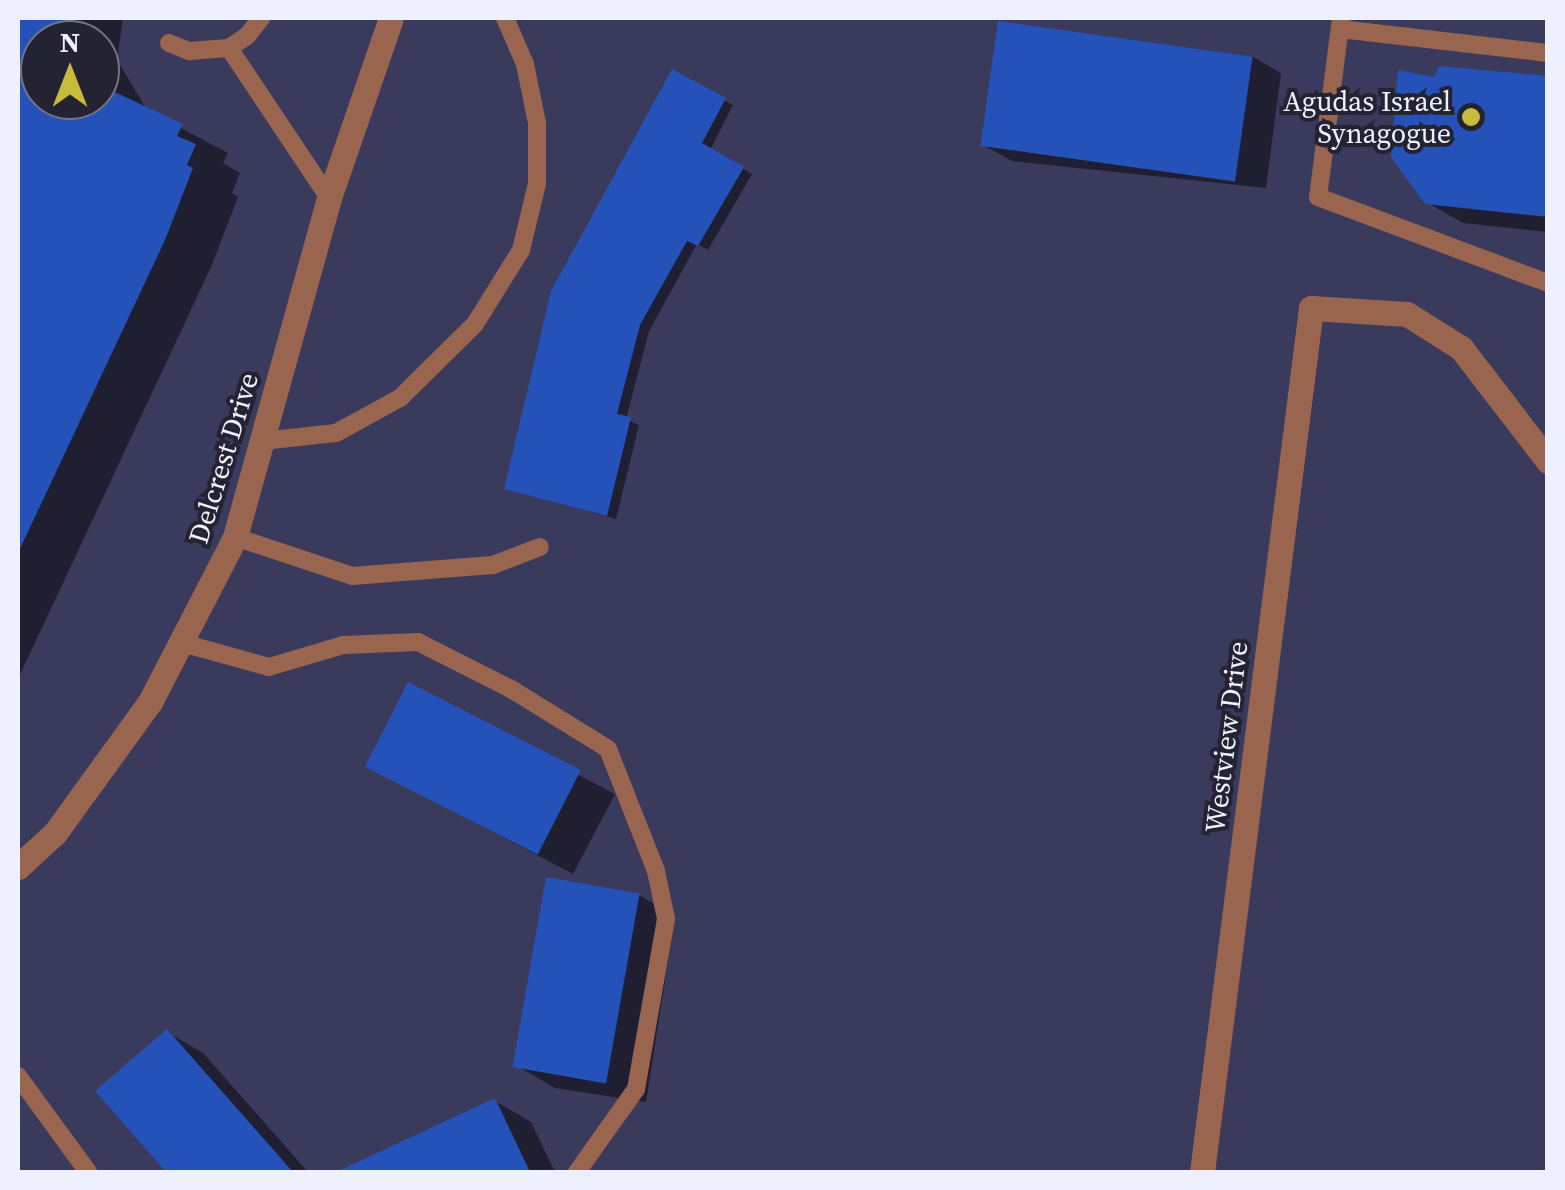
<!DOCTYPE html>
<style>
body{margin:0}
#map{position:relative;width:1565px;height:1190px;overflow:hidden;background:#3a3a5d;font-family:"Source Serif 4",serif}
div>[style]{position:absolute}
.shadow>*{inset:0;background:#0007}
.building>*{inset:0;background:#2552b8;transform-origin:0 0}
.lane>*{height:18px;margin:-9px;padding:0 9px;transform-origin:9px;border-radius:9px;background:#9a654f}
.street>*{height:25px;margin:-12.5px;padding:0 12.5px;transform-origin:12.5px;border-radius:12.5px;background:#9a654f}
.dots>*{width:28px;height:28px;translate:-50% -50%;box-sizing:border-box;border:5px solid #232334;border-radius:50%}
span{translate:-50% -50%;white-space:nowrap;text-align:center;line-height:1.15;-webkit-text-stroke:8px #232334;paint-order:stroke}
.poi-label{font-size:28px;color:#eff0fd}
.right{translate:-100% -50%;text-align:right}
.street-label{font-size:28px;color:#eff0fd}
.frame{position:absolute;inset:0;border:20px solid #eff0fd;pointer-events:none}
.north{position:absolute;left:20px;top:20px;width:100px;height:100px;box-sizing:border-box;background:#232334;border:2px solid #757584;border-radius:50%;rotate:0deg;font-size:28px;font-weight:700;line-height:40px;text-align:center;color:#eff0fd}
.north::after{content:'';display:block;margin:auto;width:35px;height:45px;background:#c8bb3b;clip-path:polygon(50% 0,100% 100%,50% 72%,0 100%)}
</style>
<div id="map">
<div class="shadow">
<div style="clip-path:polygon(evenodd,18px 18px,123px 18px,117px 60px,147px 110px,228px 153px,223px 163px,240px 173px,232px 193px,238px 197px,211px 267px,18px 679px,18px 18px,40px 40px,100px 40px,100px 100px,40px 100px,40px 40px)"></div>
<div style="clip-path:polygon(1253px 57px,1281px 73px,1266px 188px,1012px 161px,983px 145px)"></div>
<div style="clip-path:polygon(673px 73px,733px 105px,710px 150px,752px 174px,708px 250px,697px 244px,649px 331px,626px 419px,639px 425px,616px 519px,507px 488px)"></div>
<div style="clip-path:polygon(1548px 79px,1548px 232px,1463px 223px,1426px 202px,1435px 80px)"></div>
<div style="clip-path:polygon(409px 685px,615px 794px,573px 874px,403px 785px)"></div>
<div style="clip-path:polygon(639px 895px,675px 916px,646px 1102px,555px 1088px,519px 1067px)"></div>
<div style="clip-path:polygon(167px 1032px,203px 1053px,308px 1172px,170px 1172px,98px 1091px)"></div>
<div style="clip-path:polygon(495px 1101px,531px 1122px,555px 1172px,342px 1172px)"></div>
</div>
<div class="building">
<div style="clip-path:polygon(18px 18px,64px 18px,77px 40px,40px 40px,40px 100px,100px 100px,100px 79px,104px 87px,183px 124px,177px 136px,196px 144px,187px 165px,193px 168px,165px 240px,18px 553px)"></div>
<div style="left:998px;top:21px;width:257px;height:126px;rotate:8deg"></div>
<div style="clip-path:polygon(1439px 66px,1548px 76px,1548px 217px,1425px 204px,1391px 157px,1398px 70px,1434px 77px)"></div>
<div style="clip-path:polygon(672px 69px,726px 98px,702px 143px,744px 167px,698px 246px,687px 241px,640px 325px,617px 414px,631px 417px,607px 516px,504px 489px,551px 291px)"></div>
<div style="left:408px;top:682px;width:194px;height:95px;rotate:27deg"></div>
<div style="left:546px;top:877px;width:95px;height:193px;rotate:10deg"></div>
<div style="clip-path:polygon(167px 1029px,293px 1172px,166px 1172px,95px 1091px)"></div>
<div style="clip-path:polygon(495px 1098px,530px 1172px,336px 1172px)"></div>
</div>
<div class="lane">
<div style="left:1341px;top:18px;width:180px;rotate:97.3deg"></div>
<div style="left:1318px;top:197px;width:246px;rotate:20.5deg"></div>
<div style="left:1340px;top:29px;width:209px;rotate:6.6deg"></div>
<div style="left:169px;top:43px;width:22px;rotate:22deg"></div>
<div style="left:189px;top:51px;width:40px;rotate:-4.3deg"></div>
<div style="left:229px;top:48px;width:22px;rotate:-34deg"></div>
<div style="left:247px;top:36px;width:23px;rotate:-52deg"></div>
<div style="left:229px;top:48px;width:180px;rotate:56.3deg"></div>
<div style="left:262px;top:441px;width:74px;rotate:-6.2deg"></div>
<div style="left:336px;top:433px;width:73px;rotate:-28.7deg"></div>
<div style="left:400px;top:398px;width:105px;rotate:-44.6deg"></div>
<div style="left:475px;top:324px;width:87px;rotate:-58.1deg"></div>
<div style="left:521px;top:250px;width:68px;rotate:-76.4deg"></div>
<div style="left:537px;top:184px;width:61px;rotate:-90deg"></div>
<div style="left:537px;top:123px;width:60px;rotate:-101.5deg"></div>
<div style="left:525px;top:64px;width:50px;rotate:-113.5deg"></div>
<div style="left:235px;top:537px;width:123px;rotate:18.4deg"></div>
<div style="left:352px;top:576px;width:141px;rotate:-4.5deg"></div>
<div style="left:493px;top:565px;width:50px;rotate:-21deg"></div>
<div style="left:182px;top:643px;width:90px;rotate:15.4deg"></div>
<div style="left:269px;top:667px;width:77px;rotate:-16.6deg"></div>
<div style="left:343px;top:645px;width:75px;rotate:-2.3deg"></div>
<div style="left:418px;top:642px;width:104px;rotate:26.8deg"></div>
<div style="left:511px;top:689px;width:114px;rotate:31.7deg"></div>
<div style="left:608px;top:749px;width:131px;rotate:68.5deg"></div>
<div style="left:656px;top:871px;width:49px;rotate:78.2deg"></div>
<div style="left:666px;top:919px;width:173px;rotate:100deg"></div>
<div style="left:636px;top:1089px;width:102px;rotate:125.4deg"></div>
<div style="left:18px;top:1076px;width:119px;rotate:53.9deg"></div>
</div>
<div class="street">
<div style="left:18px;top:867px;width:50px;rotate:-42.6deg"></div>
<div style="left:55px;top:833px;width:162px;rotate:-54.1deg"></div>
<div style="left:150px;top:702px;width:186px;rotate:-62.7deg"></div>
<div style="left:235px;top:537px;width:352px;rotate:-74.5deg"></div>
<div style="left:329px;top:198px;width:190px;rotate:-71deg"></div>
<div style="left:1202px;top:1172px;width:871px;rotate:-82.81deg"></div>
<div style="left:1311px;top:308px;width:96px;rotate:3.6deg"></div>
<div style="left:1407px;top:314px;width:64px;rotate:32.2deg"></div>
<div style="left:1461px;top:348px;width:143px;rotate:52.4deg"></div>
</div>
<div class="dots">
<div style="left:1471px;top:117px;background:#c8bb3b"></div>
</div>
<div class="poi-label">
<span class="right" style="left:1451px;top:117px">Agudas Israel<br>Synagogue</span>
</div>
<div class="street-label">
<span style="left:223px;top:458px;rotate:-73deg">Delcrest Drive</span>
<span style="left:1226px;top:737px;rotate:-83deg">Westview Drive</span>
</div>
<div class="frame"></div>
<div class="north">N</div>
</div>
